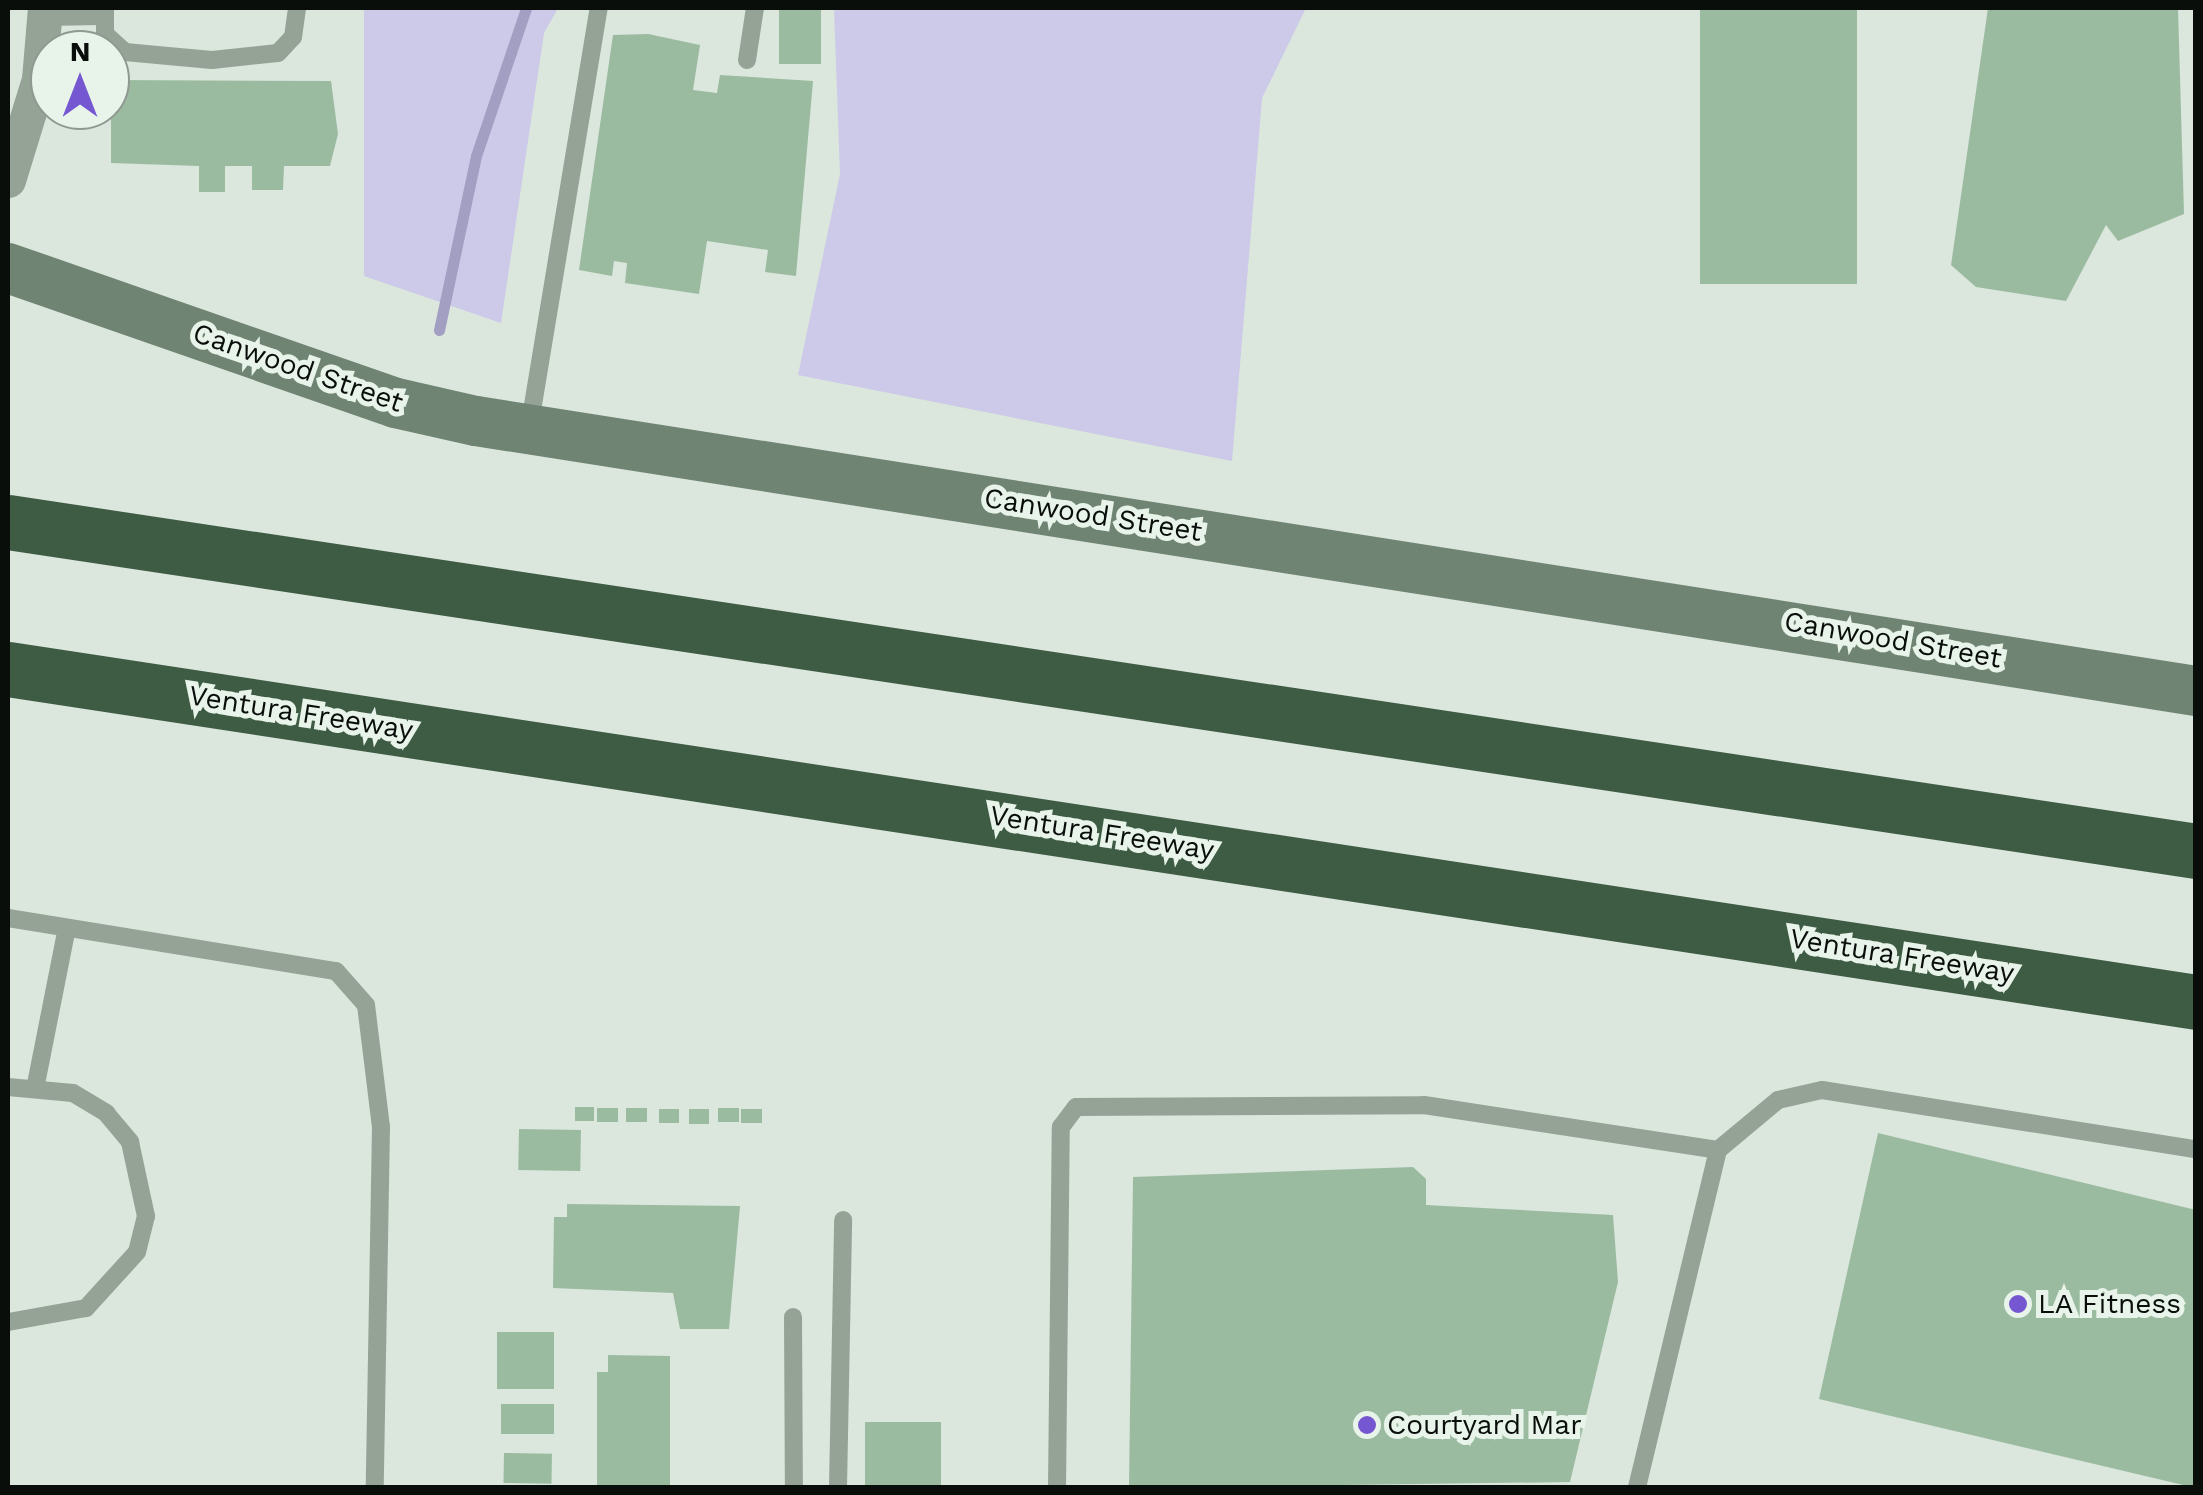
<!DOCTYPE html>
<style>
body{margin:0}
#map{position:relative;width:2203px;height:1495px;overflow:hidden;background:#dbe6dd;font-family:"Work Sans",sans-serif}
div>[style]{position:absolute}
.green>*{inset:0;background:#ccc9e9}
.stream>*{height:11px;margin:-5.5px;padding:0 5.5px;transform-origin:5.5px;border-radius:5.5px;background:#a39fc2}
.building>*{inset:0;background:#9bbba1;transform-origin:0 0}
.lane>*{height:18px;margin:-9px;padding:0 9px;transform-origin:9px;border-radius:9px;background:#95a397}
.street>*{height:35px;margin:-17.5px;padding:0 17.5px;transform-origin:17.5px;border-radius:17.5px;background:#95a397}
.secondary>*{height:50px;margin:-25px;padding:0 25px;transform-origin:25px;border-radius:25px;background:#708473}
.highway>*{height:55px;margin:-27.5px;padding:0 27.5px;transform-origin:27.5px;border-radius:27.5px;background:#3e5b44}
.dots>*{width:28px;height:28px;translate:-50% -50%;box-sizing:border-box;border:5px solid #e8f4ea;border-radius:50%}
span{translate:-50% -50%;white-space:nowrap;text-align:center;line-height:1.15;-webkit-text-stroke:10px #e8f4ea;paint-order:stroke}
.street-label{font-size:28px;color:#0a0e0b}
.poi-label{font-size:28px;color:#0a0e0b}
.left{translate:0 -50%;text-align:left}
.frame{position:absolute;inset:0;border:10px solid #0a0e0b;pointer-events:none}
.north{position:absolute;left:30px;top:30px;width:100px;height:100px;box-sizing:border-box;background:#e8f4ea;border:2px solid #8f9891;border-radius:50%;rotate:0deg;font-size:28px;font-weight:700;line-height:40px;text-align:center;color:#0a0e0b}
.north::after{content:'';display:block;margin:auto;width:35px;height:45px;background:#7557d1;clip-path:polygon(50% 0,100% 100%,50% 72%,0 100%)}
</style>
<div id="map">
<div class="green">
<div style="clip-path:polygon(364px 8px,558px 8px,544px 33px,501px 323px,364px 276px)"></div>
<div style="clip-path:polygon(834px 8px,1306px 8px,1262px 98px,1232px 461px,798px 375px,840px 174px)"></div>
</div>
<div class="stream">
<div style="left:439px;top:330px;width:178px;rotate:-78deg"></div>
<div style="left:476px;top:156px;width:156px;rotate:-71.3deg"></div>
</div>
<div class="building">
<div style="left:779px;top:8px;width:42px;height:56px"></div>
<div style="left:1700px;top:8px;width:157px;height:276px"></div>
<div style="clip-path:polygon(1988px 8px,2178px 8px,2184px 214px,2118px 241px,2106px 225px,2066px 301px,1976px 287px,1951px 265px)"></div>
<div style="clip-path:polygon(648px 34px,700px 45px,693px 90px,717px 93px,720px 75px,813px 81px,796px 276px,765px 272px,768px 250px,707px 241px,699px 294px,625px 283px,627px 263px,614px 261px,612px 276px,579px 270px,613px 35px)"></div>
<div style="clip-path:polygon(111px 80px,331px 81px,338px 134px,330px 166px,284px 166px,283px 190px,252px 190px,252px 166px,225px 166px,225px 192px,199px 192px,199px 166px,111px 163px)"></div>
<div style="left:575px;top:1107px;width:19px;height:14px"></div>
<div style="left:597px;top:1108px;width:21px;height:14px"></div>
<div style="left:626px;top:1108px;width:21px;height:14px"></div>
<div style="left:718px;top:1108px;width:21px;height:14px"></div>
<div style="left:659px;top:1109px;width:20px;height:14px"></div>
<div style="left:689px;top:1109px;width:20px;height:15px"></div>
<div style="left:741px;top:1109px;width:21px;height:14px"></div>
<div style="left:519px;top:1129px;width:62px;height:41px;rotate:1deg"></div>
<div style="clip-path:polygon(1878px 1133px,2196px 1210px,2196px 1488px,1819px 1399px)"></div>
<div style="clip-path:polygon(1413px 1167px,1426px 1179px,1426px 1205px,1613px 1215px,1618px 1282px,1570px 1482px,1129px 1488px,1133px 1177px)"></div>
<div style="clip-path:polygon(567px 1204px,740px 1206px,729px 1329px,680px 1329px,673px 1293px,553px 1288px,554px 1217px,567px 1217px)"></div>
<div style="left:497px;top:1332px;width:57px;height:57px"></div>
<div style="clip-path:polygon(608px 1355px,670px 1356px,670px 1488px,597px 1488px,597px 1372px,608px 1372px)"></div>
<div style="left:501px;top:1404px;width:53px;height:30px"></div>
<div style="left:865px;top:1422px;width:76px;height:66px"></div>
<div style="left:504px;top:1453px;width:48px;height:30px;rotate:1deg"></div>
</div>
<div class="lane">
<div style="left:105px;top:8px;width:26px;rotate:90deg"></div>
<div style="left:105px;top:34px;width:27px;rotate:42deg"></div>
<div style="left:125px;top:52px;width:87px;rotate:5.3deg"></div>
<div style="left:212px;top:60px;width:66px;rotate:-6.1deg"></div>
<div style="left:278px;top:53px;width:22px;rotate:-47deg"></div>
<div style="left:293px;top:37px;width:29px;rotate:-82deg"></div>
<div style="left:45px;top:17px;width:56px;rotate:-1deg"></div>
<div style="left:747px;top:60px;width:53px;rotate:-81.3deg"></div>
<div style="left:529px;top:429px;width:427px;rotate:-80.6deg"></div>
<div style="left:8px;top:918px;width:332px;rotate:9.2deg"></div>
<div style="left:336px;top:971px;width:45px;rotate:48.6deg"></div>
<div style="left:366px;top:1005px;width:123px;rotate:83deg"></div>
<div style="left:381px;top:1127px;width:361px;rotate:91deg"></div>
<div style="left:36px;top:1084px;width:159px;rotate:-78.8deg"></div>
<div style="left:8px;top:1087px;width:65px;rotate:5.3deg"></div>
<div style="left:73px;top:1093px;width:39px;rotate:31deg"></div>
<div style="left:106px;top:1113px;width:38px;rotate:50deg"></div>
<div style="left:130px;top:1142px;width:76px;rotate:77.8deg"></div>
<div style="left:146px;top:1216px;width:37px;rotate:104deg"></div>
<div style="left:137px;top:1252px;width:76px;rotate:132.3deg"></div>
<div style="left:86px;top:1308px;width:79px;rotate:169.8deg"></div>
<div style="left:1718px;top:1150px;width:78px;rotate:-39.8deg"></div>
<div style="left:1778px;top:1100px;width:45px;rotate:-12.8deg"></div>
<div style="left:1822px;top:1090px;width:379px;rotate:9deg"></div>
<div style="left:793px;top:1317px;width:171px;rotate:89.7deg"></div>
<div style="left:838px;top:1488px;width:268px;rotate:-88.9deg"></div>
<div style="left:1057px;top:1488px;width:361px;rotate:-89.4deg"></div>
<div style="left:1061px;top:1127px;width:25px;rotate:-53deg"></div>
<div style="left:1076px;top:1107px;width:348px;rotate:-0.3deg"></div>
<div style="left:1424px;top:1105px;width:297px;rotate:8.7deg"></div>
<div style="left:1718px;top:1150px;width:348px;rotate:103.5deg"></div>
</div>
<div class="street">
<div style="left:8px;top:180px;width:106px;rotate:-72.9deg"></div>
<div style="left:39px;top:79px;width:71px;rotate:-85.2deg"></div>
</div>
<div class="secondary">
<div style="left:8px;top:268px;width:411px;rotate:19.2deg"></div>
<div style="left:396px;top:403px;width:82px;rotate:12.7deg"></div>
<div style="left:476px;top:421px;width:1741px;rotate:8.92deg"></div>
</div>
<div class="highway">
<div style="left:8px;top:522px;width:2213px;rotate:8.55deg"></div>
<div style="left:8px;top:669px;width:2213px;rotate:8.65deg"></div>
</div>
<div class="dots">
<div style="left:2018px;top:1304px;background:#7557d1"></div>
<div style="left:1367px;top:1425px;background:#7557d1"></div>
</div>
<div class="street-label">
<span style="left:298px;top:368px;rotate:19deg">Canwood Street</span>
<span style="left:1093px;top:515px;rotate:9deg">Canwood Street</span>
<span style="left:1893px;top:640px;rotate:10deg">Canwood Street</span>
<span style="left:301px;top:713px;rotate:9deg">Ventura Freeway</span>
<span style="left:1102px;top:833px;rotate:9deg">Ventura Freeway</span>
<span style="left:1902px;top:956px;rotate:9deg">Ventura Freeway</span>
</div>
<div class="poi-label">
<span class="left" style="left:2038px;top:1304px">LA Fitness</span>
<span class="left" style="left:1387px;top:1425px">Courtyard Mar</span>
</div>
<div class="frame"></div>
<div class="north">N</div>
</div>
